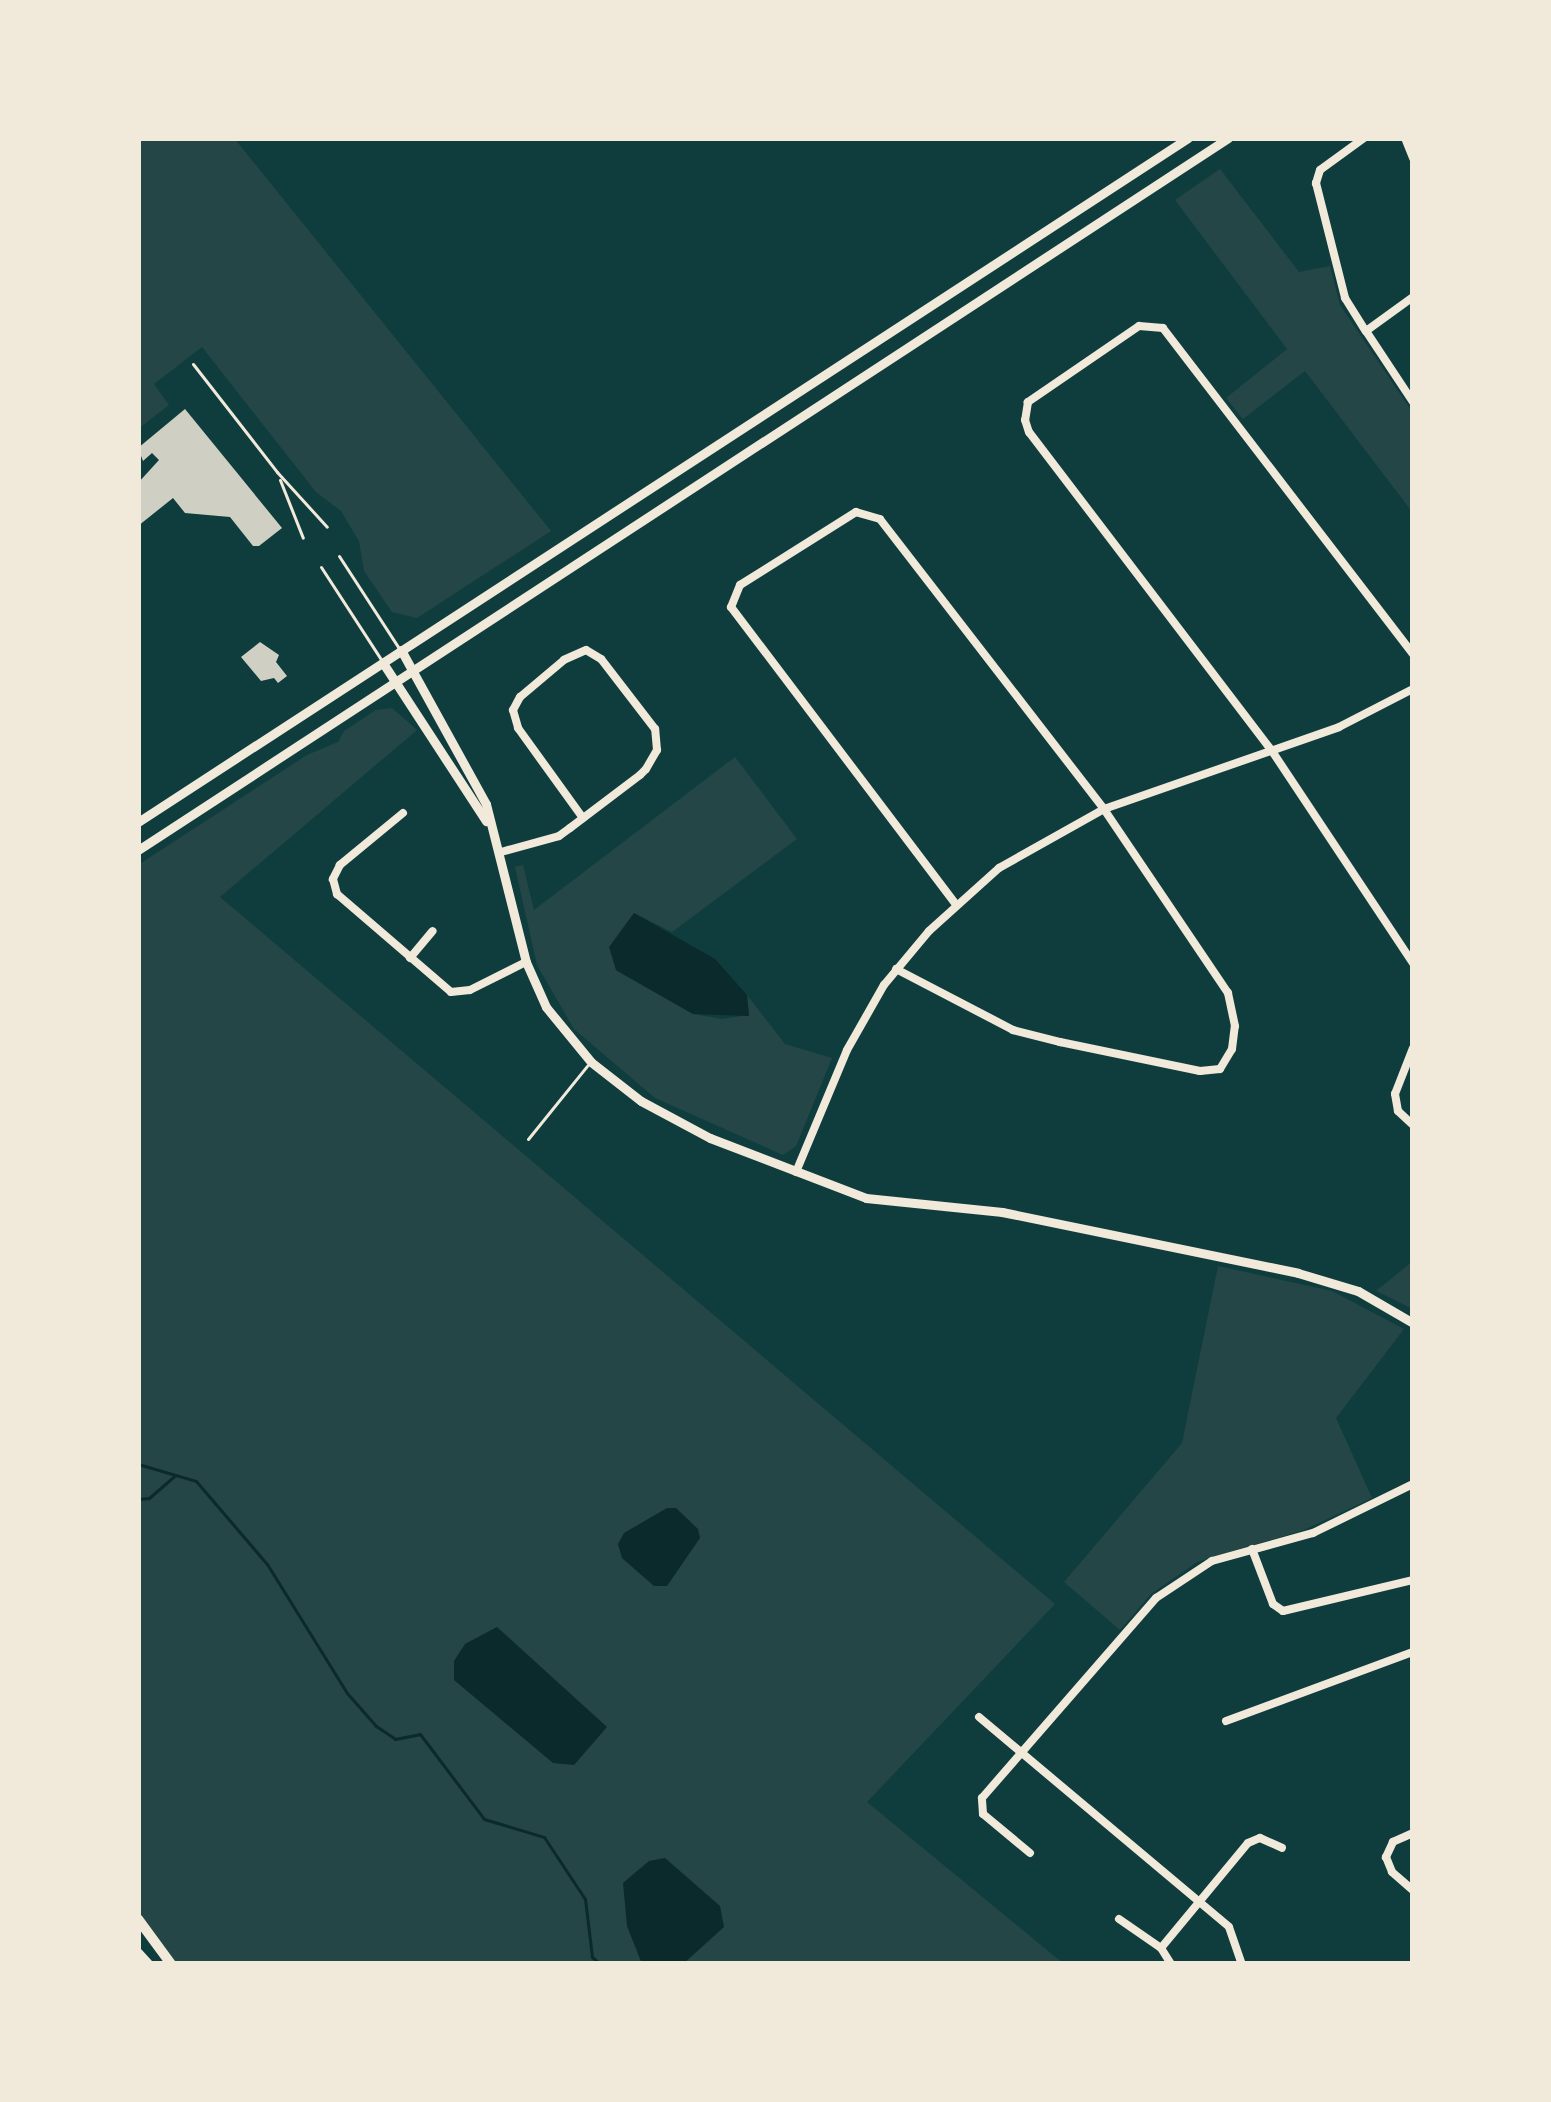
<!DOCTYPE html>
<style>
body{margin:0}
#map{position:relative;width:1551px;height:2102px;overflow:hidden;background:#0f3d3e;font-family:Literata,serif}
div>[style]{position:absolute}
.green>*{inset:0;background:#244646}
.water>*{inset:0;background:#0a2a2b}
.stream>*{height:3px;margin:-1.5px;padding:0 1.5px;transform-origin:1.5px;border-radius:1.5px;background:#0a2a2b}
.building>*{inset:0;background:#cfcfc3}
.service>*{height:3px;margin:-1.5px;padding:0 1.5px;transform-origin:1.5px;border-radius:1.5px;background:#f1e9da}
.minor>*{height:8px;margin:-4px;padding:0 4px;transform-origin:4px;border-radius:4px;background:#f1e9da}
.tertiary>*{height:9px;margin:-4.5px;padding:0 4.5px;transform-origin:4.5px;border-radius:4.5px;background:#f1e9da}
.secondary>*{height:10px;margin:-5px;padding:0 5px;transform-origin:5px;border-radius:5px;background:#f1e9da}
span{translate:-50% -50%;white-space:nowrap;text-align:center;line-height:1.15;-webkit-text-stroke:9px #f1e9da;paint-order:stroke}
.frame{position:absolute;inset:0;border:141px solid #f1e9da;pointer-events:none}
</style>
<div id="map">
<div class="green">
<div style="clip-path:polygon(138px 138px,234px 138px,551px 531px,417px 618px,392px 612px,364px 571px,359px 541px,341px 511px,316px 492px,202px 347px,154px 384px,169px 405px,138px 429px)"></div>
<div style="clip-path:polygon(1220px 169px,1299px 272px,1330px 266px,1340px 305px,1413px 413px,1413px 513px,1305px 371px,1243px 419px,1226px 398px,1287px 349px,1175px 200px)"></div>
<div style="clip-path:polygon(392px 708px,417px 730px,220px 897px,1055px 1604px,867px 1802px,1064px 1964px,175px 1964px,138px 1913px,138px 865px,307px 755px,338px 742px,344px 731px,376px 710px)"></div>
<div style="clip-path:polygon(735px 757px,797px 839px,672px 932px,634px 913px,617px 971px,693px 1014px,722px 1019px,749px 1015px,747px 995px,785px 1044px,832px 1058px,796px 1146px,783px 1155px,655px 1098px,574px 1029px,537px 965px,515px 867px,523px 865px,534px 910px)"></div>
<div style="clip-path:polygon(1413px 1261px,1413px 1309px,1376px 1291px)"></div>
<div style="clip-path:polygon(1218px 1266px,1332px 1291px,1404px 1329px,1336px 1418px,1372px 1498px,1304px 1530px,1197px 1562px,1151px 1594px,1120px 1630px,1064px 1582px,1182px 1443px)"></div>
</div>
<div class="water">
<div style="clip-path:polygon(634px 913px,715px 959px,747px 995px,749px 1016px,693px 1014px,616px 970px,609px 947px)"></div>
<div style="clip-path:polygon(667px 1508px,676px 1508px,698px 1529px,700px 1538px,667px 1586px,654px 1586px,622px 1558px,618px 1544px,624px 1533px)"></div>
<div style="clip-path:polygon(497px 1627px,607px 1727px,574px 1765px,553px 1763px,454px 1680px,454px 1661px,465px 1644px)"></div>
<div style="clip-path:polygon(665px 1858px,720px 1906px,724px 1927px,683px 1964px,642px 1964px,627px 1926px,623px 1883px,649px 1861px)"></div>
</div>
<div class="stream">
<div style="left:138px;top:1464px;width:60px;rotate:16.3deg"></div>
<div style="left:196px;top:1481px;width:109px;rotate:49.5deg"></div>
<div style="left:267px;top:1564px;width:152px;rotate:58.2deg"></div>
<div style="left:347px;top:1693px;width:44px;rotate:48.7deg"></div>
<div style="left:376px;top:1726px;width:23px;rotate:34deg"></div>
<div style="left:395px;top:1739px;width:25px;rotate:-11deg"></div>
<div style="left:420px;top:1734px;width:106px;rotate:53deg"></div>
<div style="left:484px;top:1819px;width:63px;rotate:16.7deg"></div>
<div style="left:544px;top:1837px;width:74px;rotate:56.5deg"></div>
<div style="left:585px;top:1899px;width:58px;rotate:83.1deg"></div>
<div style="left:592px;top:1957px;width:11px;rotate:41deg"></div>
<div style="left:138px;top:1499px;width:11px;rotate:-5deg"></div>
<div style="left:149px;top:1498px;width:35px;rotate:-41deg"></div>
</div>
<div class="building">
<div style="clip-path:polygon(185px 409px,282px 528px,259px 546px,253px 546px,230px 517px,185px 513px,173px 498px,138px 526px,138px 483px,159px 460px,152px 453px,143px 461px,138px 448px)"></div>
<div style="clip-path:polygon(260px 642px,279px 655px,276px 662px,287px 676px,278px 683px,274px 678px,261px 681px,241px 657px)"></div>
</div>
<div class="service">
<div style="left:193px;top:364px;width:137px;rotate:52.1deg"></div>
<div style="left:277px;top:472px;width:74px;rotate:47.7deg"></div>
<div style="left:280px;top:480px;width:62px;rotate:68.4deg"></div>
<div style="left:339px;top:556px;width:112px;rotate:57deg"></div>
<div style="left:321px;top:567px;width:112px;rotate:57deg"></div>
<div style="left:528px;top:1139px;width:94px;rotate:-51.1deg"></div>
</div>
<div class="minor">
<div style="left:1364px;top:138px;width:54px;rotate:144deg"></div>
<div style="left:1320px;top:170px;width:14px;rotate:107deg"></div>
<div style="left:1316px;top:183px;width:119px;rotate:75.8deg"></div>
<div style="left:1345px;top:298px;width:39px;rotate:58deg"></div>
<div style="left:1405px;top:138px;width:22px;rotate:68deg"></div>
<div style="left:1413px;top:297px;width:58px;rotate:144.1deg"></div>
<div style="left:1366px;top:331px;width:85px;rotate:56.5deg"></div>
<div style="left:1413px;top:654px;width:411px;rotate:-127.5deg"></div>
<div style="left:1163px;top:328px;width:24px;rotate:-175deg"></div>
<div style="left:1139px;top:326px;width:135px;rotate:145.6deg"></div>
<div style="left:1028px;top:402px;width:18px;rotate:99deg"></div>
<div style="left:1025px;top:420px;width:13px;rotate:72deg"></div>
<div style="left:1029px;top:432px;width:401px;rotate:52.7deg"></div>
<div style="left:1272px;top:751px;width:255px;rotate:56.4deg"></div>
<div style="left:403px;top:813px;width:82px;rotate:140.5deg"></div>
<div style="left:340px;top:865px;width:16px;rotate:117deg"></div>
<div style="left:333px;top:879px;width:16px;rotate:75deg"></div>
<div style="left:337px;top:894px;width:150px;rotate:40.7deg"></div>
<div style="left:451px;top:992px;width:19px;rotate:-6deg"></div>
<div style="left:470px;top:990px;width:63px;rotate:-26.6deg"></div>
<div style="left:501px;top:852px;width:60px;rotate:-15.4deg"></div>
<div style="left:559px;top:836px;width:14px;rotate:-36deg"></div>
<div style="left:570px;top:828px;width:88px;rotate:-37.1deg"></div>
<div style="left:640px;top:775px;width:8px;rotate:-45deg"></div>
<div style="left:646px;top:769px;width:22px;rotate:-60deg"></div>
<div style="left:657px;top:750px;width:21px;rotate:-95deg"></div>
<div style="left:655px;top:729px;width:88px;rotate:-127.6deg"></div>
<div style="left:601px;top:659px;width:17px;rotate:-149deg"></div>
<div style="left:586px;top:650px;width:24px;rotate:156deg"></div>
<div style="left:564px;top:660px;width:57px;rotate:139.9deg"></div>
<div style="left:520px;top:697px;width:15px;rotate:118deg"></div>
<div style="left:513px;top:710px;width:19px;rotate:74deg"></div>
<div style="left:518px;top:728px;width:111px;rotate:54.2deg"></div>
<div style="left:410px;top:958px;width:35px;rotate:-50deg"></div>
<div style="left:896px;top:969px;width:132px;rotate:27.5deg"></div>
<div style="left:1013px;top:1030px;width:49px;rotate:14.3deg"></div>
<div style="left:1060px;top:1042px;width:143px;rotate:11.7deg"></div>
<div style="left:1200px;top:1071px;width:20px;rotate:-6deg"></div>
<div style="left:1220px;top:1069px;width:23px;rotate:-59deg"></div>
<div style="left:1232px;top:1049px;width:23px;rotate:-83deg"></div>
<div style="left:1235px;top:1026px;width:34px;rotate:-102deg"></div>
<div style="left:1228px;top:993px;width:222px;rotate:-124deg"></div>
<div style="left:1104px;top:809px;width:366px;rotate:-127.7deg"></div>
<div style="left:880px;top:519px;width:25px;rotate:-164deg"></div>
<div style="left:856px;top:512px;width:137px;rotate:147.8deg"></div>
<div style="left:740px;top:585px;width:24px;rotate:112deg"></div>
<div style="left:731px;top:607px;width:373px;rotate:52.9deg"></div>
<div style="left:1413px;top:1048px;width:49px;rotate:111.4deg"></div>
<div style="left:1395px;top:1094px;width:17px;rotate:80deg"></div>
<div style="left:1398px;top:1111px;width:21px;rotate:43deg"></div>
<div style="left:796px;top:1172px;width:132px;rotate:-67.3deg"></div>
<div style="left:847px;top:1050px;width:75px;rotate:-60.4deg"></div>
<div style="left:884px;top:985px;width:70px;rotate:-50.2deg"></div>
<div style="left:929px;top:931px;width:94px;rotate:-42deg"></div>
<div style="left:999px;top:868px;width:120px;rotate:-29.3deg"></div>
<div style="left:1104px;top:809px;width:249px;rotate:-19.2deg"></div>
<div style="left:1339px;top:727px;width:83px;rotate:-27.2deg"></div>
<div style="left:1252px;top:1549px;width:59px;rotate:69.1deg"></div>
<div style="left:1273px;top:1604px;width:12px;rotate:35deg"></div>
<div style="left:1283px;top:1611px;width:134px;rotate:-13.4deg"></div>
<div style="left:979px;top:1717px;width:326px;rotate:40deg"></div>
<div style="left:1229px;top:1927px;width:39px;rotate:71deg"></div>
<div style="left:1226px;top:1721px;width:199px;rotate:-20.3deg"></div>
<div style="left:1413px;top:1833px;width:22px;rotate:156deg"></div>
<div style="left:1393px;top:1842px;width:17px;rotate:115deg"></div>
<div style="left:1386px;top:1857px;width:16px;rotate:68deg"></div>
<div style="left:1392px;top:1872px;width:28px;rotate:41deg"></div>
<div style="left:1030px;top:1853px;width:61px;rotate:-140.3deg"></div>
<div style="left:983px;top:1814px;width:16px;rotate:-94deg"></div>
<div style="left:982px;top:1798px;width:265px;rotate:-49deg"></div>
<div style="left:1156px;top:1598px;width:67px;rotate:-33.5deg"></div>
<div style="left:1212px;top:1561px;width:105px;rotate:-15.5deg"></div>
<div style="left:1313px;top:1533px;width:111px;rotate:-26.1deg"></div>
<div style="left:1119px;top:1919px;width:51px;rotate:34.6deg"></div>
<div style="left:1161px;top:1948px;width:136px;rotate:-50.4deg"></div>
<div style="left:1248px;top:1843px;width:13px;rotate:-23deg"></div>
<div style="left:1260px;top:1838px;width:24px;rotate:24deg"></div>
<div style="left:1161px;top:1948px;width:19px;rotate:58deg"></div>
</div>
<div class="tertiary">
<div style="left:401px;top:650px;width:176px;rotate:61.1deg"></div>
<div style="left:486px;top:804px;width:163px;rotate:75.8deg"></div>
<div style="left:526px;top:962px;width:49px;rotate:66deg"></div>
<div style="left:546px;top:1007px;width:71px;rotate:50.7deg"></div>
<div style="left:591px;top:1062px;width:63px;rotate:38deg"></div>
<div style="left:641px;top:1101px;width:78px;rotate:28.2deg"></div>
<div style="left:710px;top:1138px;width:167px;rotate:21deg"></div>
<div style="left:866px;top:1198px;width:137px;rotate:5.9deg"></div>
<div style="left:1002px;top:1212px;width:302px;rotate:11.6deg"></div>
<div style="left:1298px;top:1273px;width:63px;rotate:16.7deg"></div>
<div style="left:1358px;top:1291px;width:64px;rotate:30.2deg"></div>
<div style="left:383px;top:663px;width:189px;rotate:56.9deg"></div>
<div style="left:138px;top:822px;width:1253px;rotate:-33.08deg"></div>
<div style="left:138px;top:850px;width:1302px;rotate:-33.15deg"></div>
</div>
<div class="secondary">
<div style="left:138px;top:1919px;width:56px;rotate:53.7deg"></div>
<div style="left:138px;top:1953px;width:15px;rotate:48deg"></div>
</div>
<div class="frame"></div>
</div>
